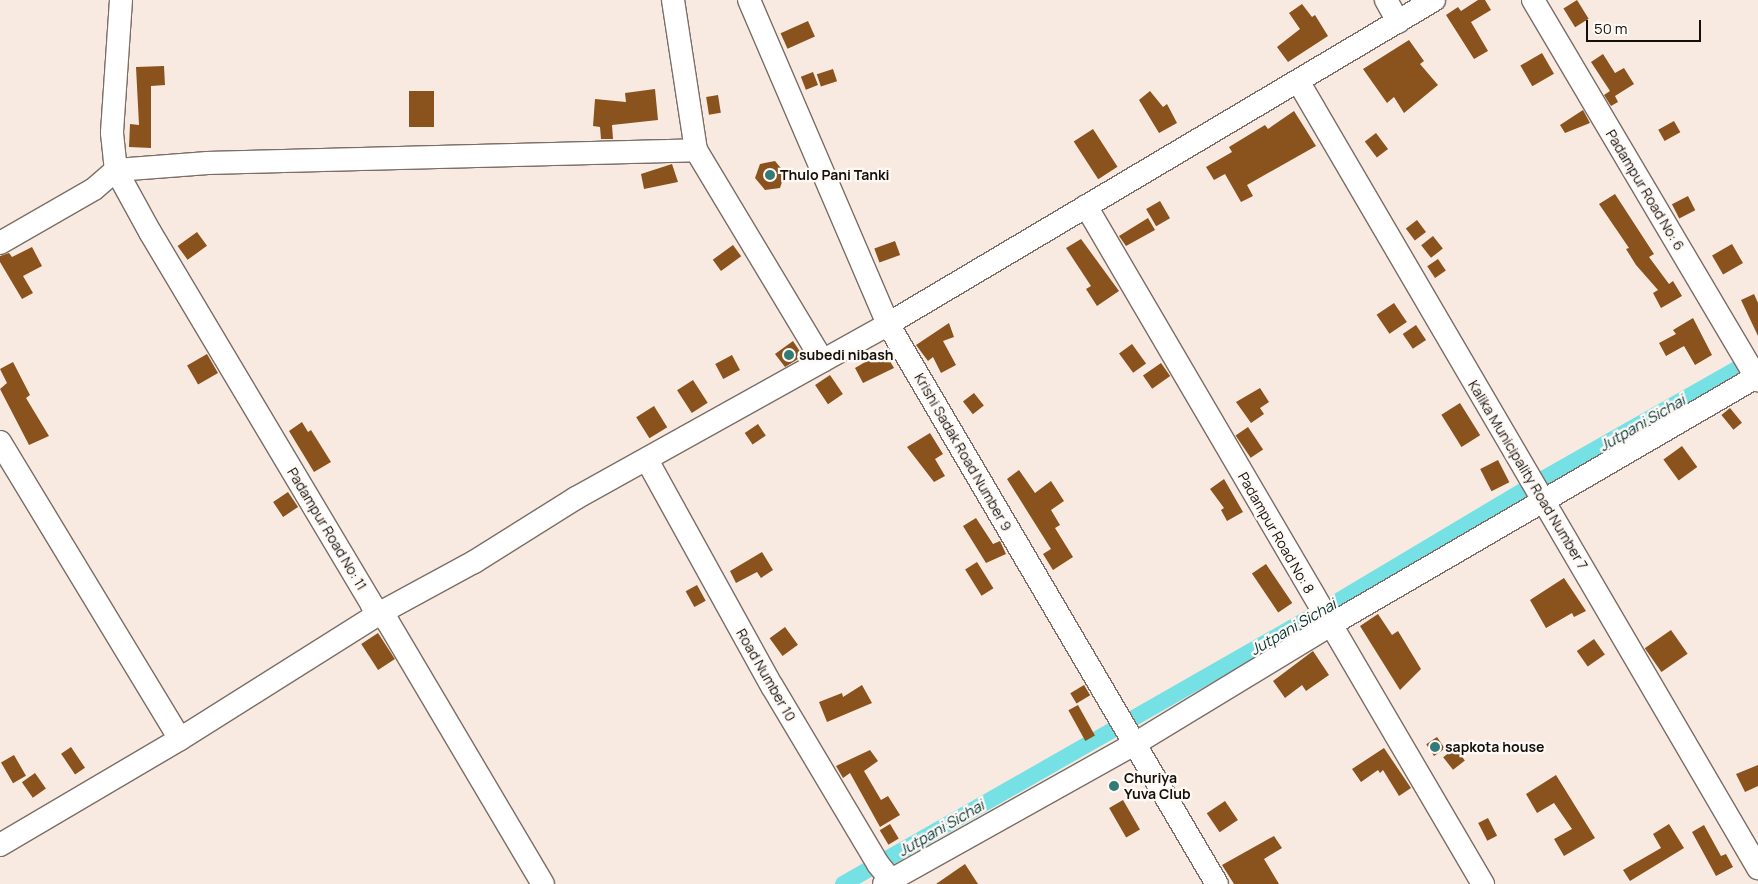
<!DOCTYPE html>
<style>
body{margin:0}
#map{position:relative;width:1758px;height:884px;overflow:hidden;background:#f8eae0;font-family:Manrope,sans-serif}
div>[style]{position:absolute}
.canal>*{height:16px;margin:-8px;padding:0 8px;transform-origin:8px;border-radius:8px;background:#76e1e4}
.building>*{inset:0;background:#8a521d;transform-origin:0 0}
.roads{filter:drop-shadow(1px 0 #7a6e66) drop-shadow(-1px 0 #7a6e66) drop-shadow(0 1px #7a6e66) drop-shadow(0 -1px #7a6e66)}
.minor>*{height:22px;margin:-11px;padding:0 11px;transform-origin:11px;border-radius:11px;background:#fff}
.dots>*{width:14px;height:14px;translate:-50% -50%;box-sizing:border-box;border:2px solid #fff9f5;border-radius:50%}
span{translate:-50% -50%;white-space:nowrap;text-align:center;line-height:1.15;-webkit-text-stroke:4.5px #fff9f5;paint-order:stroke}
.poi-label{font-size:14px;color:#130f0b;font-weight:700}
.left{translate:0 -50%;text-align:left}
.street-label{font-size:14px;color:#130f0b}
.water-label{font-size:15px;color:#003436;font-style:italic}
.scale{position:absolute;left:1586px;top:20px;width:115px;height:22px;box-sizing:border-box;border:2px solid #130f0b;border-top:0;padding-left:6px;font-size:15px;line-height:18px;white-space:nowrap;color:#130f0b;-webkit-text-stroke:4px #fff9f5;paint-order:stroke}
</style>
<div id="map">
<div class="canal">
<div style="left:843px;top:884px;width:550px;rotate:-29.73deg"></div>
<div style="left:1321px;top:611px;width:248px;rotate:-30.8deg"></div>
<div style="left:1534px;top:484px;width:237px;rotate:-29.6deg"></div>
</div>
<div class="building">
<div style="clip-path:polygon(1478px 0,1485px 0,1491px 10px,1471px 22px,1488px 51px,1474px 59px,1446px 15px,1458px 7px,1461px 11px)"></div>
<div style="left:1577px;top:0;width:22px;height:16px;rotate:58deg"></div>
<div style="clip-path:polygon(1302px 4px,1312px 17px,1315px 15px,1328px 36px,1288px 62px,1277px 47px,1300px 29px,1289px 13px)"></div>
<div style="left:808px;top:21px;width:17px;height:30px;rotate:66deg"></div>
<div style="clip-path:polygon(1409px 40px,1424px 61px,1420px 64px,1438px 85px,1404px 113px,1394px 97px,1387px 103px,1363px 69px)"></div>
<div style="left:1542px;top:53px;width:24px;height:25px;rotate:60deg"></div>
<div style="clip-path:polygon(1603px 54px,1615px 73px,1624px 68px,1634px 84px,1615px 96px,1618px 102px,1611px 106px,1604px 95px,1610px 91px,1591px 62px)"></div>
<div style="clip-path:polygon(164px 66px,165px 85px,151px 86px,151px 148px,129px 147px,130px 124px,139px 125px,136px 67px)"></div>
<div style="left:833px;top:69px;width:13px;height:17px;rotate:72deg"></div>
<div style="left:813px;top:72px;width:14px;height:13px;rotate:69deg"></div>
<div style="clip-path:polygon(655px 89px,658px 120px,612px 125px,613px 139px,601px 139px,600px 127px,593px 126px,595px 99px,626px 102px,625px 93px)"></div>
<div style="left:409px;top:91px;width:25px;height:36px"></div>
<div style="clip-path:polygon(1150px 91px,1163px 107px,1167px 104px,1177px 123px,1159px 133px,1139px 100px)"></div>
<div style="left:718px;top:95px;width:18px;height:12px;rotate:81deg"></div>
<div style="clip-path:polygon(1583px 110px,1590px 123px,1565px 133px,1560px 125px)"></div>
<div style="clip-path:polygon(1294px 111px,1316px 146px,1247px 185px,1253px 196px,1241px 202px,1225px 174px,1214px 180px,1206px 167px,1232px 152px,1229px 147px,1265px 125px,1268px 129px)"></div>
<div style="left:1674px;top:121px;width:13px;height:18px;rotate:61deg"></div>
<div style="left:1093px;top:129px;width:45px;height:23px;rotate:57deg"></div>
<div style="left:1376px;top:133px;width:20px;height:14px;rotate:53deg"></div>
<div style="clip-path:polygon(775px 161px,785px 173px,780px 188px,765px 190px,755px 178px,760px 164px)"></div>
<div style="clip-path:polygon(672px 164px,678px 182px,644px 189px,641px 174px)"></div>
<div style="clip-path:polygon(1615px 194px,1654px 254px,1649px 257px,1669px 284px,1673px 281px,1682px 296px,1661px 308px,1653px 293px,1658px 290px,1636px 265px,1626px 249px,1629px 248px,1599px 204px)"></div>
<div style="left:1688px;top:196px;width:16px;height:18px;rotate:63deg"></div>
<div style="left:1160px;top:201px;width:20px;height:16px;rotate:60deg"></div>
<div style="clip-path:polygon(1148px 218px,1155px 230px,1126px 246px,1119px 236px)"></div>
<div style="left:1417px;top:220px;width:15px;height:14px;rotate:53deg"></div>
<div style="left:197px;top:232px;width:17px;height:24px;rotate:54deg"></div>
<div style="left:1433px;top:236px;width:16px;height:15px;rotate:52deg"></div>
<div style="clip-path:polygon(1081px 239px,1119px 291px,1097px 306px,1086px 289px,1091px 286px,1066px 248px)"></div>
<div style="left:895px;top:241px;width:15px;height:22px;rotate:70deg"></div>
<div style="left:1732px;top:244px;width:22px;height:23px;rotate:60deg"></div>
<div style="left:733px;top:245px;width:14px;height:25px;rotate:54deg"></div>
<div style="clip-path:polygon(32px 247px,42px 266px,23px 276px,33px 293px,22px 299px,0 262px,0 256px,9px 253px,12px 257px)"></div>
<div style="left:1438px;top:259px;width:14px;height:13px;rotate:56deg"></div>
<div style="clip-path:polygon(1754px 294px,1758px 303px,1758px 336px,1741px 300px)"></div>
<div style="left:1394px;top:303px;width:23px;height:21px;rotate:56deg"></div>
<div style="clip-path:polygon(1693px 318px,1712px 355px,1695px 365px,1684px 346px,1666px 356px,1659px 343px,1676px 334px,1673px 330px)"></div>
<div style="clip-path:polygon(949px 323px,954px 337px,943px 341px,956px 365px,941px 373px,933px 357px,928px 361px,916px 345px)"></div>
<div style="left:1416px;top:325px;width:18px;height:16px;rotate:56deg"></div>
<div style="clip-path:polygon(793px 341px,803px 356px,785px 367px,775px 354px)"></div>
<div style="left:1132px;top:344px;width:24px;height:16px;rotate:54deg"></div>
<div style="clip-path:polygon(884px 351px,894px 368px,863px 383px,855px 368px)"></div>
<div style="left:207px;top:354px;width:22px;height:23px;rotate:60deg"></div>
<div style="left:732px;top:355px;width:17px;height:19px;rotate:62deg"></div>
<div style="clip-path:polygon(13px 362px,30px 395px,26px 398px,49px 436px,29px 445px,0 389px,7px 383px,0 369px)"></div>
<div style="left:1161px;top:363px;width:16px;height:22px;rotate:55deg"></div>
<div style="left:830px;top:375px;width:23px;height:18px;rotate:56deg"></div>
<div style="left:693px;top:380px;width:27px;height:19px;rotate:57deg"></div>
<div style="clip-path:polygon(1260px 388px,1269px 402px,1260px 408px,1264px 414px,1251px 423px,1236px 402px)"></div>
<div style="left:974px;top:393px;width:16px;height:14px;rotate:52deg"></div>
<div style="left:1460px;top:403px;width:38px;height:22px;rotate:58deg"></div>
<div style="left:654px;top:406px;width:25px;height:21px;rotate:58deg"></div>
<div style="left:1730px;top:408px;width:19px;height:11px;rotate:51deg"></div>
<div style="clip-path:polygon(302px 422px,308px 432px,311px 430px,331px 462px,314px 472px,289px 431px)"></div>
<div style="left:758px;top:424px;width:14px;height:16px;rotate:56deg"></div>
<div style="left:1248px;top:427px;width:27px;height:15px;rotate:56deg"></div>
<div style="clip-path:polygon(930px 433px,943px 454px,935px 459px,945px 476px,934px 482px,907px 447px)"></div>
<div style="left:1682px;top:446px;width:26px;height:23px;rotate:54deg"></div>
<div style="left:1498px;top:460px;width:25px;height:20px;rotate:63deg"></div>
<div style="clip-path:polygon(1019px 470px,1035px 493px,1051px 481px,1064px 501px,1051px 510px,1060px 525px,1055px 528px,1073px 557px,1053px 570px,1043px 554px,1051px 549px,1007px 479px)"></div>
<div style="clip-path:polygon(1224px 479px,1243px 512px,1227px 521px,1221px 510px,1224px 508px,1210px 489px)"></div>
<div style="left:288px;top:492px;width:18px;height:18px;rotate:56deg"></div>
<div style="clip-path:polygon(976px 518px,993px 544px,1000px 541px,1006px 554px,986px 563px,963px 526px)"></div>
<div style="clip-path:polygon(762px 552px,773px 570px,761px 578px,757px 572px,736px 583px,730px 571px)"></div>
<div style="left:977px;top:562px;width:31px;height:14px;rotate:58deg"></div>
<div style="left:1266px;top:564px;width:47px;height:17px;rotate:56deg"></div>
<div style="clip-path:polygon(1564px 578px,1586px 611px,1574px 617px,1572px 613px,1546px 628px,1530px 600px)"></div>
<div style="left:697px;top:585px;width:18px;height:13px;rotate:61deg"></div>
<div style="clip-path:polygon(1378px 614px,1392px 635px,1398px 631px,1421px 669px,1400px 690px,1360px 626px)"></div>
<div style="left:785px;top:627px;width:22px;height:19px;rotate:54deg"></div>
<div style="left:1671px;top:630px;width:29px;height:32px;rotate:55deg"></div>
<div style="left:378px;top:633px;width:31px;height:20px;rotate:57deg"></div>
<div style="left:1594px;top:639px;width:19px;height:21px;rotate:55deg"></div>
<div style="clip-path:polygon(1313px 651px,1329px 675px,1306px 691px,1302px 685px,1285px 698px,1273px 681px)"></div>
<div style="clip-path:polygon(862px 685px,872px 703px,827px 722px,819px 702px,842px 693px,843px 697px)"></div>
<div style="left:1084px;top:685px;width:12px;height:16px;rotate:59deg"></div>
<div style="left:1078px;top:705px;width:35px;height:11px;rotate:61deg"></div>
<div style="left:1437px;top:737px;width:14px;height:13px;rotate:56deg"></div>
<div style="left:71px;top:747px;width:25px;height:12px;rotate:56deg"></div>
<div style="clip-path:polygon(1384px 748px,1411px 788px,1399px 796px,1383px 770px,1380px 773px,1378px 770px,1361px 782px,1352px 769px)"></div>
<div style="left:1455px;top:748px;width:16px;height:15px;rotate:52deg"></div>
<div style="clip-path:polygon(870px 750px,878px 761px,864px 771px,881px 800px,888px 796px,900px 815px,880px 827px,850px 773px,843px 778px,836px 766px)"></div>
<div style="left:14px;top:755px;width:24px;height:15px;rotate:60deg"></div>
<div style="clip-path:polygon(1758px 765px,1758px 786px,1745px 792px,1736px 774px)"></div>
<div style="left:35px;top:773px;width:19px;height:16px;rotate:55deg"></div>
<div style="clip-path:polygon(1556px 775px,1595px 838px,1564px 856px,1554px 839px,1572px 829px,1554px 803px,1537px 813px,1526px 794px)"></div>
<div style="left:1123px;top:800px;width:34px;height:16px;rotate:60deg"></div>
<div style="left:1225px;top:801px;width:23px;height:22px;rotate:56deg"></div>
<div style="left:1488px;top:818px;width:20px;height:11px;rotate:63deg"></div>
<div style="left:890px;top:824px;width:17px;height:12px;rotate:59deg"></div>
<div style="clip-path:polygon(1669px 824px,1684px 848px,1630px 881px,1623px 870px,1661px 848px,1653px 834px)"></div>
<div style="clip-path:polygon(1704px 825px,1721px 856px,1726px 854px,1733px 867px,1716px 876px,1692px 832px)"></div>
<div style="clip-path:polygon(1274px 836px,1282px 848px,1264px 859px,1279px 884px,1234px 884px,1222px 865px)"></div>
<div style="clip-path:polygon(965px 864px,978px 884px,936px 884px)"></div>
</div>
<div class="roads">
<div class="minor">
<div style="left:121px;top:0;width:133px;rotate:93.9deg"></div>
<div style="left:112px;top:133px;width:37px;rotate:84deg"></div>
<div style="left:116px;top:170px;width:71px;rotate:61.3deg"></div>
<div style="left:150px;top:232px;width:434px;rotate:59.2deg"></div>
<div style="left:372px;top:605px;width:23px;rotate:47deg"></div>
<div style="left:388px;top:622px;width:304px;rotate:59.4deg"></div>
<div style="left:673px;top:0;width:152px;rotate:81.3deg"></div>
<div style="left:696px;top:150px;width:246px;rotate:59deg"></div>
<div style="left:749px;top:0;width:353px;rotate:66.8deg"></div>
<div style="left:888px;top:324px;width:649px;rotate:59.57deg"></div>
<div style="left:1386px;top:0;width:25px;rotate:61deg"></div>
<div style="left:1533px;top:0;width:442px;rotate:59.4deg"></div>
<div style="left:1298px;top:81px;width:912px;rotate:59.69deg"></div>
<div style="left:1086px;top:206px;width:786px;rotate:59.65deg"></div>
<div style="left:0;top:243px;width:108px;rotate:-29.9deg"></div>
<div style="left:94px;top:189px;width:29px;rotate:-41deg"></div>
<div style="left:116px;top:170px;width:92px;rotate:-4.4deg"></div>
<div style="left:208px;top:163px;width:488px;rotate:-1.5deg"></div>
<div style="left:0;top:442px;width:347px;rotate:58.8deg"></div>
<div style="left:647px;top:460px;width:258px;rotate:61.1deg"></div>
<div style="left:772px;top:686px;width:207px;rotate:59.2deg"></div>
<div style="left:878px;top:864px;width:26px;rotate:51deg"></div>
<div style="left:0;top:845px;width:209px;rotate:-30.5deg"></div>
<div style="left:180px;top:739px;width:236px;rotate:-32.2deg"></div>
<div style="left:380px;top:613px;width:107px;rotate:-28.5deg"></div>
<div style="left:474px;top:562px;width:120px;rotate:-32.1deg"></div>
<div style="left:576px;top:498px;width:357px;rotate:-29.1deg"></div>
<div style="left:888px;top:324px;width:635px;rotate:-30.69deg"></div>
<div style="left:884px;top:884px;width:285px;rotate:-29.2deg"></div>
<div style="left:1133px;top:745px;width:231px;rotate:-31.3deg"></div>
<div style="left:1330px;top:625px;width:495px;rotate:-30.2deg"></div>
</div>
</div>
<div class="dots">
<div style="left:770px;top:175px;background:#337b78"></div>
<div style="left:789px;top:355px;background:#337b78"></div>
<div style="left:1435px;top:747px;background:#337b78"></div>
<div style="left:1114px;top:786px;background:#337b78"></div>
</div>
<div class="poi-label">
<span class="left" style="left:780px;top:175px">Thulo Pani Tanki</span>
<span class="left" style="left:799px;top:355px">subedi nibash</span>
<span class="left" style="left:1445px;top:747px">sapkota house</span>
<span class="left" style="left:1124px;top:786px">Churiya<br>Yuva Club</span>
</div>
<div class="street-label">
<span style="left:1645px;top:190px;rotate:59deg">Padampur Road No: 6</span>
<span style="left:963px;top:452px;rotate:60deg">Krishi Sadak Road Number 9</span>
<span style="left:1528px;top:475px;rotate:59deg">Kalika Municipality Road Number 7</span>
<span style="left:327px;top:529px;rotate:59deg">Padampur Road No: 11</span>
<span style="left:1276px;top:533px;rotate:60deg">Padampur Road No: 8</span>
<span style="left:766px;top:675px;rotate:60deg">Road Number 10</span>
</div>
<div class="water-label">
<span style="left:1642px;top:423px;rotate:-30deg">Jutpani Sichai</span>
<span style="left:1293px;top:627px;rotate:-30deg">Jutpani Sichai</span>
<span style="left:941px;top:828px;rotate:-30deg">Jutpani Sichai</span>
</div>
<div class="scale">50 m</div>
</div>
